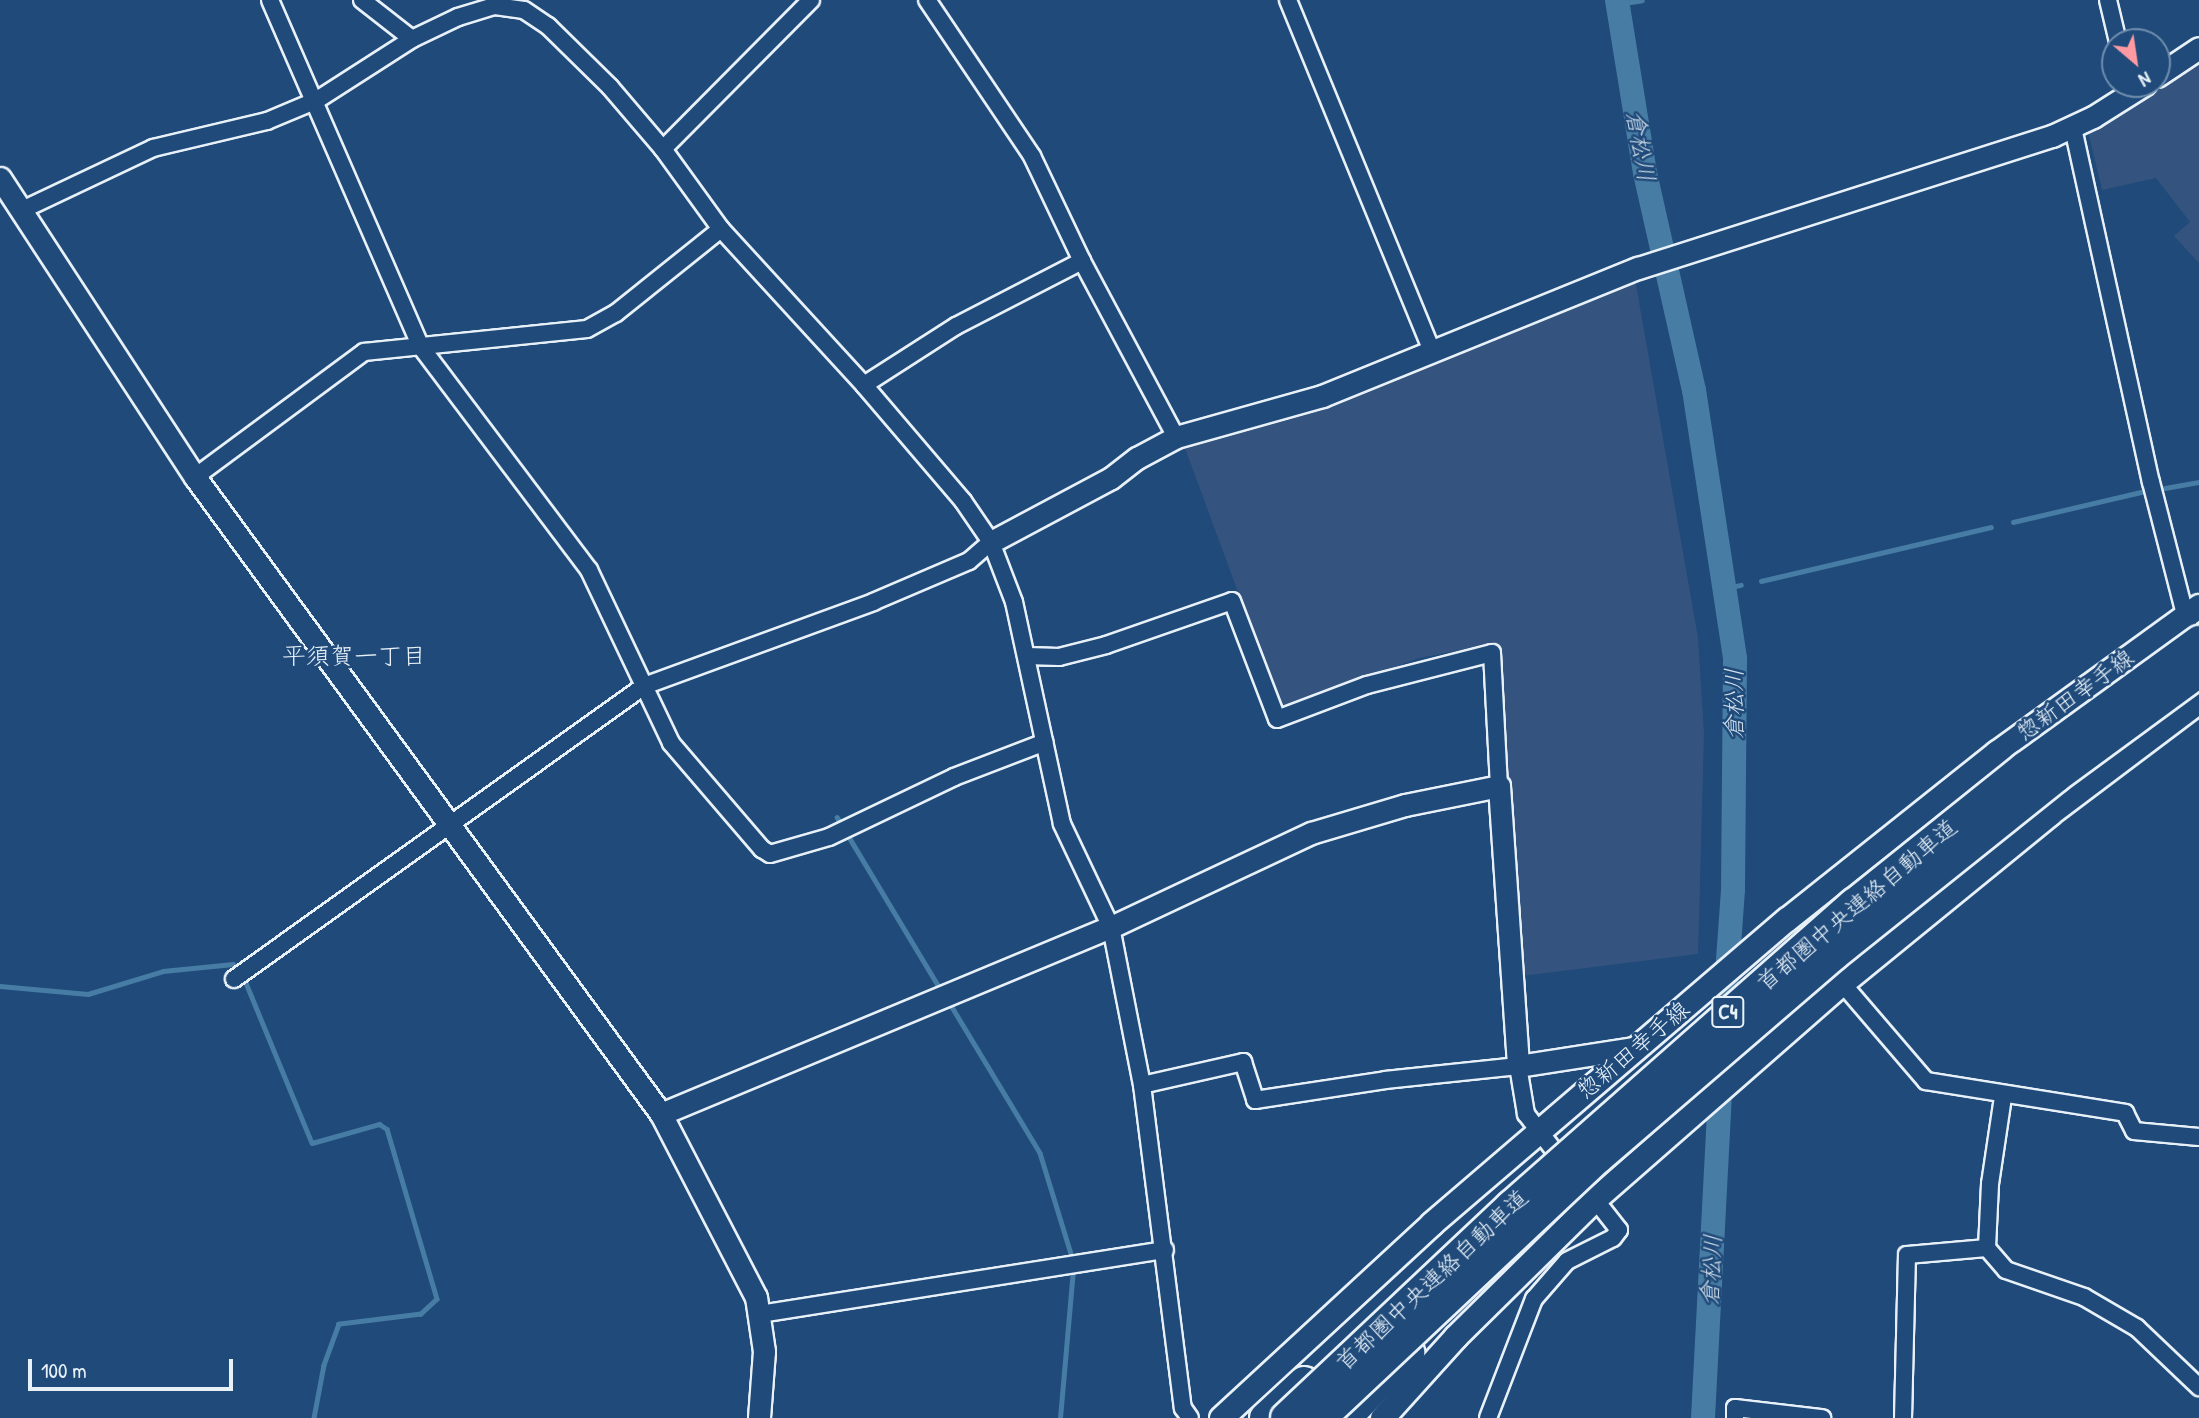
<!DOCTYPE html>
<meta charset="utf-8">
<style>
body{margin:0}
#map{position:relative;width:2199px;height:1418px;overflow:hidden;background:#1f4a7a;font-family:"Patrick Hand","Klee One",sans-serif}
div>[style]{position:absolute}
.built>*{inset:0;background:#34547f}
.stream>*{height:4.5px;margin:-2.25px;padding:0 2.25px;transform-origin:2.25px;border-radius:2.25px;background:#477ca4}
.river>*{height:24px;margin:-12px;padding:0 12px;transform-origin:12px;border-radius:12px;background:#477ca4}
.roads{filter:drop-shadow(2px 0 #e8f1f8) drop-shadow(-2px 0 #e8f1f8) drop-shadow(0 2px #e8f1f8) drop-shadow(0 -2px #e8f1f8)}
.minor>*{height:16px;margin:-8px;padding:0 8px;transform-origin:8px;border-radius:8px;background:#1f4a7a}
.tertiary>*{height:21px;margin:-10.5px;padding:0 10.5px;transform-origin:10.5px;border-radius:10.5px;background:#1f4a7a}
.secondary>*{height:23px;margin:-11.5px;padding:0 11.5px;transform-origin:11.5px;border-radius:11.5px;background:#1f4a7a}
.motorway>*{height:30px;margin:-15px;padding:0 15px;transform-origin:15px;border-radius:15px;background:#1f4a7a}
.bridges{filter:drop-shadow(2px 0 #e8f1f8) drop-shadow(-2px 0 #e8f1f8) drop-shadow(0 2px #e8f1f8) drop-shadow(0 -2px #e8f1f8)}
.motorway-bridge>*{height:30px;margin:-15px;padding:0 15px;transform-origin:15px;border-radius:15px;background:#1f4a7a}
span{translate:-50% -50%;white-space:nowrap;text-align:center;line-height:1.15;-webkit-text-stroke:5px #1f4a7a;paint-order:stroke}
.shield-label span{padding:2px 5px;background:#1f4a7a;border:2px solid;border-radius:5px;-webkit-text-stroke-width:0}
.shield-label{font-size:21px;color:#e8f1f8;font-weight:700}
.street-label{font-size:23px;color:#e8f1f8}
.water-label{font-size:24px;color:#d0dfeb;font-style:italic}
.neighbourhood-label{font-size:24px;color:#e8f1f8}
.north{position:absolute;left:2101px;top:28px;width:70px;height:70px;box-sizing:border-box;background:#1f4a7a;border:2px solid #6f8dac;border-radius:50%;rotate:151deg;font-size:19px;font-weight:700;line-height:28px;text-align:center;color:#e8f1f8}
.north::after{content:'';display:block;margin:auto;width:24px;height:32px;background:#ff9aa2;clip-path:polygon(50% 0,100% 100%,50% 72%,0 100%)}
.scale{position:absolute;left:28px;top:1359px;width:205px;height:32px;box-sizing:border-box;border:4px solid #e8f1f8;border-top:0;padding-left:9px;font-size:21px;line-height:24px;white-space:nowrap;color:#e8f1f8;-webkit-text-stroke:5px #1f4a7a;paint-order:stroke}
</style>
<div id="map">
<div class="built">
<div style="clip-path:polygon(2199px 59px,2199px 263px,2174px 236px,2190px 222px,2156px 178px,2102px 190px,2088px 131px)"></div>
<div style="clip-path:polygon(1635px 279px,1698px 638px,1704px 733px,1698px 954px,1522px 976px,1499px 643px,1419px 658px,1281px 709px,1185px 448px,1325px 404px)"></div>
</div>
<div class="stream">
<div style="left:1618px;top:4px;width:24px;rotate:-9deg"></div>
<div style="left:2165px;top:488px;width:35px;rotate:-10deg"></div>
<div style="left:2013px;top:522px;width:131px;rotate:-13.2deg"></div>
<div style="left:1761px;top:581px;width:236px;rotate:-13.2deg"></div>
<div style="left:1725px;top:588px;width:16px;rotate:-11deg"></div>
<div style="left:837px;top:817px;width:204px;rotate:59deg"></div>
<div style="left:244px;top:978px;width:178px;rotate:67.6deg"></div>
<div style="left:312px;top:1143px;width:70px;rotate:-15.8deg"></div>
<div style="left:379px;top:1124px;width:9px;rotate:32deg"></div>
<div style="left:387px;top:1129px;width:177px;rotate:73.6deg"></div>
<div style="left:437px;top:1299px;width:22px;rotate:137deg"></div>
<div style="left:421px;top:1314px;width:83px;rotate:173deg"></div>
<div style="left:339px;top:1324px;width:44px;rotate:110.1deg"></div>
<div style="left:324px;top:1365px;width:54px;rotate:100.7deg"></div>
<div style="left:0;top:986px;width:88px;rotate:5.2deg"></div>
<div style="left:88px;top:994px;width:78px;rotate:-17deg"></div>
<div style="left:163px;top:971px;width:70px;rotate:-5.7deg"></div>
<div style="left:233px;top:964px;width:9px;rotate:49deg"></div>
<div style="left:949px;top:1002px;width:176px;rotate:58.9deg"></div>
<div style="left:1040px;top:1153px;width:112px;rotate:72.9deg"></div>
<div style="left:1060px;top:1418px;width:150px;rotate:-85deg"></div>
</div>
<div class="river">
<div style="left:1617px;top:0;width:175px;rotate:80.8deg"></div>
<div style="left:1645px;top:173px;width:222px;rotate:77.3deg"></div>
<div style="left:1694px;top:390px;width:272px;rotate:81.3deg"></div>
<div style="left:1735px;top:659px;width:231px;rotate:90.5deg"></div>
<div style="left:1733px;top:890px;width:139px;rotate:94.1deg"></div>
<div style="left:1703px;top:1418px;width:345px;rotate:-87deg"></div>
</div>
<div class="roads">
<div class="minor">
<div style="left:270px;top:0;width:378px;rotate:66.5deg"></div>
<div style="left:421px;top:347px;width:279px;rotate:53deg"></div>
<div style="left:589px;top:570px;width:191px;rotate:64.6deg"></div>
<div style="left:671px;top:743px;width:140px;rotate:49.4deg"></div>
<div style="left:762px;top:849px;width:9px;rotate:32deg"></div>
<div style="left:770px;top:854px;width:61px;rotate:-16.1deg"></div>
<div style="left:829px;top:837px;width:139px;rotate:-25.6deg"></div>
<div style="left:954px;top:777px;width:97px;rotate:-21deg"></div>
<div style="left:362px;top:0;width:63px;rotate:38deg"></div>
<div style="left:1288px;top:0;width:382px;rotate:67.7deg"></div>
<div style="left:2108px;top:0;width:43px;rotate:76.6deg"></div>
<div style="left:2073px;top:128px;width:362px;rotate:77.6deg"></div>
<div style="left:2151px;top:482px;width:173px;rotate:75.6deg"></div>
<div style="left:663px;top:149px;width:210px;rotate:-45.2deg"></div>
<div style="left:22px;top:210px;width:145px;rotate:-25.3deg"></div>
<div style="left:153px;top:148px;width:117px;rotate:-13.3deg"></div>
<div style="left:267px;top:121px;width:54px;rotate:-22.8deg"></div>
<div style="left:317px;top:100px;width:113px;rotate:-32.7deg"></div>
<div style="left:412px;top:39px;width:51px;rotate:-25.6deg"></div>
<div style="left:458px;top:17px;width:39px;rotate:-17deg"></div>
<div style="left:495px;top:6px;width:29px;rotate:8deg"></div>
<div style="left:524px;top:10px;width:29px;rotate:34deg"></div>
<div style="left:548px;top:26px;width:87px;rotate:44.5deg"></div>
<div style="left:610px;top:87px;width:82px;rotate:49.5deg"></div>
<div style="left:663px;top:149px;width:99px;rotate:54.1deg"></div>
<div style="left:721px;top:229px;width:212px;rotate:47.5deg"></div>
<div style="left:864px;top:385px;width:153px;rotate:49.5deg"></div>
<div style="left:963px;top:501px;width:50px;rotate:55.7deg"></div>
<div style="left:991px;top:542px;width:64px;rotate:69deg"></div>
<div style="left:1014px;top:602px;width:227px;rotate:77.8deg"></div>
<div style="left:1062px;top:824px;width:114px;rotate:64.6deg"></div>
<div style="left:1111px;top:927px;width:161px;rotate:78.9deg"></div>
<div style="left:1142px;top:1085px;width:326px;rotate:82.8deg"></div>
<div style="left:1183px;top:1408px;width:12px;rotate:55deg"></div>
<div style="left:1082px;top:261px;width:200px;rotate:61.9deg"></div>
<div style="left:864px;top:385px;width:109px;rotate:-32.7deg"></div>
<div style="left:956px;top:326px;width:142px;rotate:-27.3deg"></div>
<div style="left:1082px;top:261px;width:116px;rotate:-115.5deg"></div>
<div style="left:1032px;top:156px;width:188px;rotate:-123.9deg"></div>
<div style="left:195px;top:477px;width:210px;rotate:-36.5deg"></div>
<div style="left:364px;top:352px;width:224px;rotate:-5.9deg"></div>
<div style="left:587px;top:329px;width:33px;rotate:-29deg"></div>
<div style="left:616px;top:313px;width:134px;rotate:-38.7deg"></div>
<div style="left:1027px;top:656px;width:32px;rotate:2deg"></div>
<div style="left:1059px;top:657px;width:49px;rotate:-14.3deg"></div>
<div style="left:1106px;top:645px;width:133px;rotate:-19.2deg"></div>
<div style="left:1232px;top:601px;width:126px;rotate:69.1deg"></div>
<div style="left:1277px;top:719px;width:96px;rotate:-20.7deg"></div>
<div style="left:1367px;top:685px;width:129px;rotate:-14.4deg"></div>
<div style="left:1492px;top:653px;width:133px;rotate:87deg"></div>
<div style="left:234px;top:979px;width:504px;rotate:-35.55deg"></div>
<div style="left:644px;top:686px;width:244px;rotate:-20.1deg"></div>
<div style="left:873px;top:602px;width:104px;rotate:-23.1deg"></div>
<div style="left:969px;top:561px;width:29px;rotate:-41deg"></div>
<div style="left:1842px;top:983px;width:129px;rotate:49.4deg"></div>
<div style="left:1926px;top:1081px;width:202px;rotate:9.1deg"></div>
<div style="left:2125px;top:1113px;width:20px;rotate:63deg"></div>
<div style="left:2134px;top:1131px;width:65px;rotate:5.3deg"></div>
<div style="left:1142px;top:1085px;width:104px;rotate:-12.8deg"></div>
<div style="left:1243px;top:1062px;width:40px;rotate:72deg"></div>
<div style="left:1255px;top:1100px;width:132px;rotate:-8.7deg"></div>
<div style="left:1385px;top:1080px;width:134px;rotate:-6deg"></div>
<div style="left:1518px;top:1066px;width:49px;rotate:80.5deg"></div>
<div style="left:1526px;top:1114px;width:66px;rotate:52.4deg"></div>
<div style="left:2003px;top:1097px;width:88px;rotate:98.5deg"></div>
<div style="left:1990px;top:1184px;width:64px;rotate:92.7deg"></div>
<div style="left:1987px;top:1248px;width:29px;rotate:49deg"></div>
<div style="left:2006px;top:1270px;width:83px;rotate:19.1deg"></div>
<div style="left:2084px;top:1297px;width:61px;rotate:30.3deg"></div>
<div style="left:2137px;top:1328px;width:86px;rotate:43.6deg"></div>
<div style="left:760px;top:1314px;width:410px;rotate:-9deg"></div>
<div style="left:1488px;top:1418px;width:128px;rotate:-68.9deg"></div>
<div style="left:1534px;top:1299px;width:50px;rotate:-49deg"></div>
<div style="left:1567px;top:1261px;width:51px;rotate:-26.6deg"></div>
<div style="left:1613px;top:1238px;width:10px;rotate:-53deg"></div>
<div style="left:1619px;top:1230px;width:47px;rotate:-128.1deg"></div>
<div style="left:1735px;top:1418px;width:10px;rotate:-90deg"></div>
<div style="left:1735px;top:1408px;width:88px;rotate:6.6deg"></div>
<div style="left:1903px;top:1418px;width:163px;rotate:-88.6deg"></div>
<div style="left:1907px;top:1255px;width:80px;rotate:-5deg"></div>
</div>
<div class="tertiary">
<div style="left:2157px;top:76px;width:50px;rotate:-33.7deg"></div>
<div style="left:0;top:178px;width:357px;rotate:56.9deg"></div>
<div style="left:195px;top:477px;width:789px;rotate:53.81deg"></div>
<div style="left:661px;top:1114px;width:206px;rotate:62.6deg"></div>
<div style="left:756px;top:1297px;width:55px;rotate:81.6deg"></div>
<div style="left:764px;top:1351px;width:67px;rotate:94.3deg"></div>
<div style="left:991px;top:542px;width:136px;rotate:-28.1deg"></div>
<div style="left:1111px;top:478px;width:33px;rotate:-38deg"></div>
<div style="left:1137px;top:458px;width:44px;rotate:-28.3deg"></div>
<div style="left:1176px;top:437px;width:152px;rotate:-15.7deg"></div>
<div style="left:1322px;top:396px;width:341px;rotate:-22.1deg"></div>
<div style="left:1638px;top:268px;width:435px;rotate:-17.7deg"></div>
<div style="left:2052px;top:136px;width:45px;rotate:-24.9deg"></div>
<div style="left:2093px;top:117px;width:62px;rotate:-32.4deg"></div>
<div style="left:661px;top:1114px;width:487px;rotate:-22.6deg"></div>
<div style="left:1111px;top:927px;width:221px;rotate:-25.2deg"></div>
<div style="left:1311px;top:833px;width:98px;rotate:-16.6deg"></div>
<div style="left:1405px;top:805px;width:96px;rotate:-11.4deg"></div>
<div style="left:1499px;top:786px;width:281px;rotate:86.1deg"></div>
<div style="left:1518px;top:1066px;width:117px;rotate:-8.8deg"></div>
</div>
<div class="secondary">
<div style="left:1221px;top:1418px;width:287px;rotate:-42.7deg"></div>
<div style="left:1432px;top:1223px;width:467px;rotate:-40.6deg"></div>
<div style="left:1787px;top:919px;width:268px;rotate:-38.5deg"></div>
<div style="left:1997px;top:752px;width:249px;rotate:-35.9deg"></div>
<div style="left:1382px;top:1418px;width:110px;rotate:-47.9deg"></div>
<div style="left:1456px;top:1336px;width:195px;rotate:-44.6deg"></div>
<div style="left:1595px;top:1199px;width:328px;rotate:-41.2deg"></div>
<div style="left:1842px;top:983px;width:267px;rotate:-39.2deg"></div>
<div style="left:2049px;top:814px;width:188px;rotate:-37deg"></div>
</div>
<div class="motorway">
<div style="left:1265px;top:1418px;width:53px;rotate:-42.7deg"></div>
<div style="left:1346px;top:1418px;width:91px;rotate:-45.9deg"></div>
</div>
</div>
<div class="bridges">
<div class="motorway-bridge">
<div style="left:1286px;top:1418px;width:309px;rotate:-43.3deg"></div>
<div style="left:1511px;top:1206px;width:457px;rotate:-41.4deg"></div>
<div style="left:1854px;top:904px;width:219px;rotate:-38.7deg"></div>
<div style="left:2025px;top:767px;width:215px;rotate:-35.9deg"></div>
<div style="left:1321px;top:1418px;width:380px;rotate:-43.2deg"></div>
<div style="left:1598px;top:1158px;width:311px;rotate:-40.7deg"></div>
<div style="left:1834px;top:955px;width:285px;rotate:-38.7deg"></div>
<div style="left:2056px;top:777px;width:177px;rotate:-36.3deg"></div>
</div>
</div>
<div class="shield-label">
<span style="left:1728px;top:1012px">C4</span>
</div>
<div class="street-label">
<span style="left:2075px;top:695px;rotate:-36deg">惣新田幸手線</span>
<span style="left:1857px;top:905px;rotate:-40deg">首都圏中央連絡自動車道</span>
<span style="left:1633px;top:1050px;rotate:-40deg">惣新田幸手線</span>
<span style="left:1432px;top:1280px;rotate:-43deg">首都圏中央連絡自動車道</span>
</div>
<div class="water-label">
<span style="left:1641px;top:146px;rotate:80deg">倉松川</span>
<span style="left:1734px;top:704px;rotate:-90deg">倉松川</span>
<span style="left:1711px;top:1270px;rotate:-87deg">倉松川</span>
</div>
<div class="neighbourhood-label">
<span style="left:354px;top:656px">平須賀一丁目</span>
</div>
<div class="north">N</div>
<div class="scale">100 m</div>
</div>
